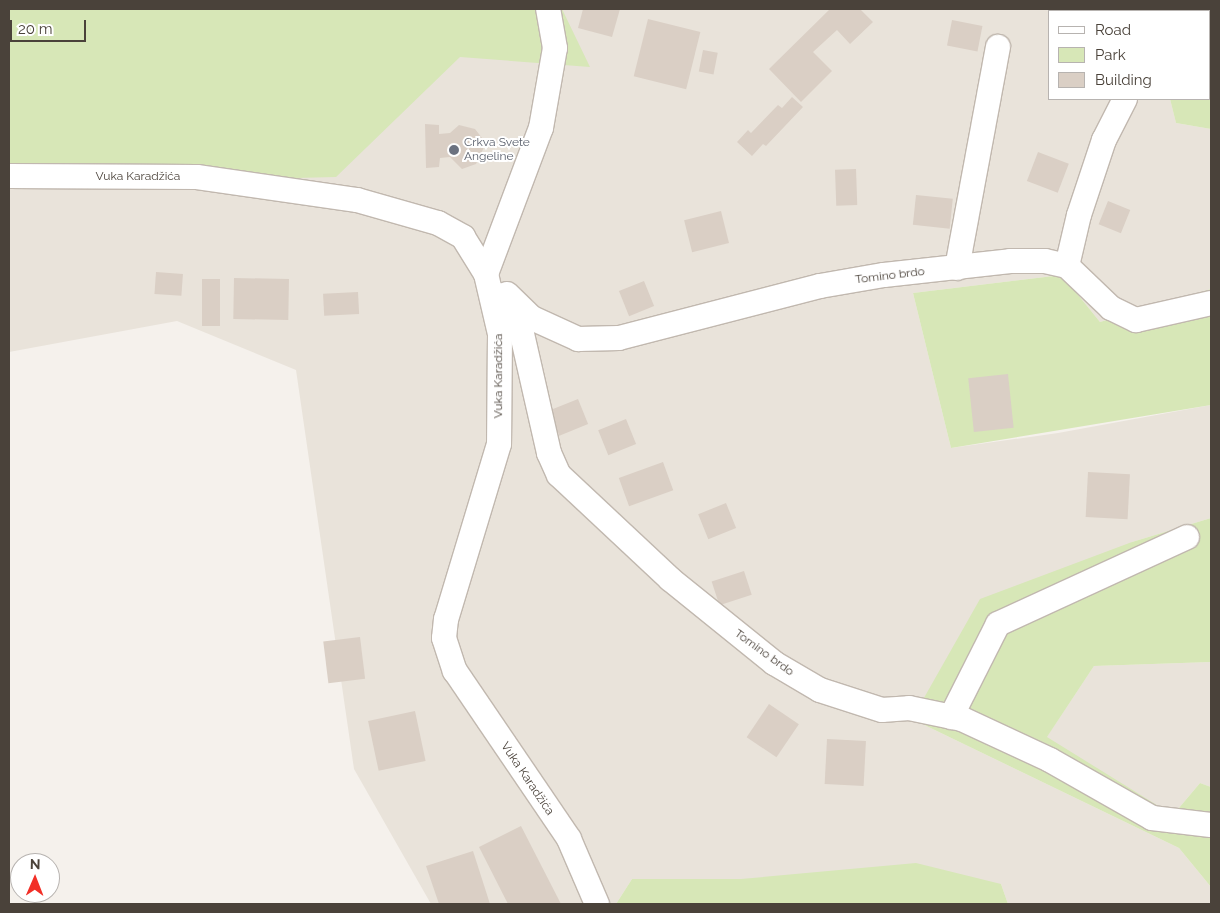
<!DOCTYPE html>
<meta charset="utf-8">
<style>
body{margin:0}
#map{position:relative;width:1220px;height:913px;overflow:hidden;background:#f5f1ec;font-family:Raleway,sans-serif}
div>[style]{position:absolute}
.residential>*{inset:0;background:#e9e3da}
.green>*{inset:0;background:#d7e7b7}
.building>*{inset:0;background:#dacfc5;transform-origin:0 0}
.roads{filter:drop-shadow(1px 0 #c1b8af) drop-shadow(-1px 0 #c1b8af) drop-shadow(0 1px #c1b8af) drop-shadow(0 -1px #c1b8af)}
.minor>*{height:24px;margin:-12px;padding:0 12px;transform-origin:12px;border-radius:12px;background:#fff}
.dots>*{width:14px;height:14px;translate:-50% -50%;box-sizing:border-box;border:2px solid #fff;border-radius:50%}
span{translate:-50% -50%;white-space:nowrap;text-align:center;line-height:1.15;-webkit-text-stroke:4px #fff;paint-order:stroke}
.worship-label{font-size:12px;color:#5b616d}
.left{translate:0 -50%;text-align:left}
.street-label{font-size:12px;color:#4a423a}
.frame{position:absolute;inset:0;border:10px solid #4a423a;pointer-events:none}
.legend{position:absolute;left:1048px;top:10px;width:162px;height:90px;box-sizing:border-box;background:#fff;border:1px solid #b7b3b0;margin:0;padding:6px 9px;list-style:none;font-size:15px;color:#4a423a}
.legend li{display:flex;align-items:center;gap:10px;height:25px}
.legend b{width:25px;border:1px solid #b7b3b0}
.north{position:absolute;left:10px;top:853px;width:50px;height:50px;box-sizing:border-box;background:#fff;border:1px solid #b7b3b0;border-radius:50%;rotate:1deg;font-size:14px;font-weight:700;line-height:20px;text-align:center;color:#4a423a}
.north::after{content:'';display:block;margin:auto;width:18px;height:22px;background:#f22f27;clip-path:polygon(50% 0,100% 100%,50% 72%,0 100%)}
.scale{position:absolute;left:10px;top:20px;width:76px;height:22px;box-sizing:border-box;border:2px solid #4a423a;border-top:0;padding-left:6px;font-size:15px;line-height:18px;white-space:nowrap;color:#4a423a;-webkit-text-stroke:4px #fff;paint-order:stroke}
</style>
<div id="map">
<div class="residential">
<div style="clip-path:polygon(435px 9px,1190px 9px,1049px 11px,1049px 99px,1170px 99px,1176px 123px,1211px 129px,1211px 289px,1100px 322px,1062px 275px,913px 293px,951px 448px,1058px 433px,1211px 405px,1211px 518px,1132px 542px,912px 719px,1179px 848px,1211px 887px,1211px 904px,1008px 904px,1001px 884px,632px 879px,616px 904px,431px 904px,354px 769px,296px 370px,177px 321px,9px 352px,9px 185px)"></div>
<div style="clip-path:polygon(1211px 662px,1211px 787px,1200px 783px,1173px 815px,1046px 738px,1094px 666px)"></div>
</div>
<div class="green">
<div style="clip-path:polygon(9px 9px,562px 9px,590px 67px,460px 57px,336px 177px,9px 185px)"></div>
<div style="clip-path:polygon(1190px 9px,1211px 9px,1211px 129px,1176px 123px,1170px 99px,1209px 99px,1209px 11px,1188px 11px)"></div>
<div style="clip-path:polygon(1062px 275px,1100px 322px,1211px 289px,1211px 405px,951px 448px,913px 293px)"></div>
<div style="clip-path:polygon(1211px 518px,1211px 662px,1094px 666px,1047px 737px,1173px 815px,1200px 783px,1211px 787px,1211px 887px,1179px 848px,912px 719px,980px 599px,1132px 542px)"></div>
<div style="clip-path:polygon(916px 863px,1001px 884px,1008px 904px,616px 904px,632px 879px,741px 879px)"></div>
</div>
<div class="building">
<div style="clip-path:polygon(583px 9px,620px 9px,612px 37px,578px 28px)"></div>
<div style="clip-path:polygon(830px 9px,860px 9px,873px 22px,850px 44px,837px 30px,813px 52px,832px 71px,801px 102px,769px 69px)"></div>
<div style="left:648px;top:19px;width:54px;height:59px;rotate:14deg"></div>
<div style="left:952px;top:20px;width:31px;height:26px;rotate:11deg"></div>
<div style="left:703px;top:50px;width:15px;height:22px;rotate:11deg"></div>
<div style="clip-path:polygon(792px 97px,803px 107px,766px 146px,763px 144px,752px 156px,737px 142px,748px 130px,751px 133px,778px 105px,782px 108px)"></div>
<div style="clip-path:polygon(425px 124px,439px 125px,439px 134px,450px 133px,459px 125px,475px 129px,486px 143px,476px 164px,462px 169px,450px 157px,440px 158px,439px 167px,426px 168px)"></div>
<div style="left:1038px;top:152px;width:33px;height:31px;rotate:21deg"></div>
<div style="left:856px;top:169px;width:36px;height:21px;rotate:88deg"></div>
<div style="left:916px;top:195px;width:37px;height:30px;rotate:6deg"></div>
<div style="left:1108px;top:201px;width:24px;height:25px;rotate:22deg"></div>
<div style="left:721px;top:211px;width:33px;height:38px;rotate:76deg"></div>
<div style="left:156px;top:272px;width:27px;height:22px;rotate:4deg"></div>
<div style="left:234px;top:278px;width:55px;height:41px;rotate:1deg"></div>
<div style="left:202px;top:279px;width:18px;height:47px"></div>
<div style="left:644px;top:281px;width:27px;height:27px;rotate:68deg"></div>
<div style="left:358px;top:292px;width:22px;height:35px;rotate:87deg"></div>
<div style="left:1008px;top:374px;width:54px;height:40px;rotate:84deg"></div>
<div style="left:578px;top:399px;width:27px;height:31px;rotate:68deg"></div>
<div style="left:626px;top:419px;width:27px;height:30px;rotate:68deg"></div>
<div style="left:663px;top:462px;width:30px;height:47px;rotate:70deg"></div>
<div style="left:1088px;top:472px;width:42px;height:45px;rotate:3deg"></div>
<div style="left:726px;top:503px;width:27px;height:30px;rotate:68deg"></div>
<div style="left:744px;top:571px;width:25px;height:34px;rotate:72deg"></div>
<div style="left:360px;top:637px;width:42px;height:37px;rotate:83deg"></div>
<div style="left:769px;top:704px;width:36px;height:40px;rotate:34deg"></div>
<div style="left:415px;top:711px;width:51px;height:48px;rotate:78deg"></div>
<div style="left:827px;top:739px;width:39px;height:45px;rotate:3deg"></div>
<div style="clip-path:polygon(521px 826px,561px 904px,508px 904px,479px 847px)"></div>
<div style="clip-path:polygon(473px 851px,490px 904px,439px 904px,426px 866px)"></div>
</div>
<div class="roads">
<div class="minor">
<div style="left:1178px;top:11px;width:3px;rotate:-45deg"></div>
<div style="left:9px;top:176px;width:188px;rotate:0.3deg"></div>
<div style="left:197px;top:177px;width:162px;rotate:8.2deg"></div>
<div style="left:357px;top:200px;width:84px;rotate:15.9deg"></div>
<div style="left:438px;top:223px;width:29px;rotate:29deg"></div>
<div style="left:463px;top:237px;width:44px;rotate:58.1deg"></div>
<div style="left:486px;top:274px;width:62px;rotate:76.9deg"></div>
<div style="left:500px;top:334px;width:110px;rotate:90.5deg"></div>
<div style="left:499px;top:444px;width:183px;rotate:106.8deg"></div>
<div style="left:446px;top:619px;width:19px;rotate:96deg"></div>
<div style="left:444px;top:638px;width:35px;rotate:72deg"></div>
<div style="left:455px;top:671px;width:203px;rotate:55.8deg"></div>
<div style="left:569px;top:839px;width:71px;rotate:66.7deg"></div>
<div style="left:1067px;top:266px;width:52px;rotate:-76.8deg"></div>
<div style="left:1079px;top:215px;width:79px;rotate:-71.6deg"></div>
<div style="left:1104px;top:140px;width:46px;rotate:-62.9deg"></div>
<div style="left:957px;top:268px;width:225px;rotate:-79.5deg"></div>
<div style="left:486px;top:274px;width:156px;rotate:-69.4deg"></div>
<div style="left:541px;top:128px;width:81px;rotate:-80.1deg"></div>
<div style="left:555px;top:48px;width:40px;rotate:-100deg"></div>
<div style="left:507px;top:294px;width:35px;rotate:44deg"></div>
<div style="left:532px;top:318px;width:51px;rotate:24.5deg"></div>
<div style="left:578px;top:339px;width:41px;rotate:-1.4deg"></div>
<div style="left:619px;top:338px;width:208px;rotate:-14.5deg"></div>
<div style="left:820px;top:286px;width:65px;rotate:-9.8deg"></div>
<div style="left:884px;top:275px;width:127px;rotate:-6.3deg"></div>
<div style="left:1010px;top:261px;width:35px"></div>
<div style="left:1045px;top:261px;width:23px;rotate:13deg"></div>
<div style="left:1067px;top:266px;width:61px;rotate:43.7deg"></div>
<div style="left:1111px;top:308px;width:28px;rotate:26deg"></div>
<div style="left:1136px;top:320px;width:77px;rotate:-12.8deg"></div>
<div style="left:498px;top:295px;width:46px;rotate:58.4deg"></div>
<div style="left:522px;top:334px;width:122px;rotate:77.2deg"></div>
<div style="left:549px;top:453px;width:24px;rotate:66deg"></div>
<div style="left:559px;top:475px;width:152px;rotate:43.1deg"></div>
<div style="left:670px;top:579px;width:134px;rotate:38.9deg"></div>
<div style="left:774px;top:663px;width:53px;rotate:30.4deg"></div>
<div style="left:820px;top:690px;width:65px;rotate:17.9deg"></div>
<div style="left:882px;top:710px;width:27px;rotate:-4deg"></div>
<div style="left:909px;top:708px;width:54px;rotate:11.7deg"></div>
<div style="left:962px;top:719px;width:97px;rotate:25deg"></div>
<div style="left:1050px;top:760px;width:117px;rotate:29.6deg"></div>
<div style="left:1152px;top:818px;width:59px;rotate:6.8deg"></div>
<div style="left:951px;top:717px;width:104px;rotate:-63.2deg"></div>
<div style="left:998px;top:624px;width:208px;rotate:-24.7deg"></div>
</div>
</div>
<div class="dots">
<div style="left:454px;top:150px;background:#6b7280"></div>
</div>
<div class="worship-label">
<span class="left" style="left:464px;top:150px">Crkva Svete<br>Angeline</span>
</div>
<div class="street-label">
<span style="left:138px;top:177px">Vuka Karadžića</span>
<span style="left:890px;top:276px;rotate:-7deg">Tomino brdo</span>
<span style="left:499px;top:376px;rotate:-90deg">Vuka Karadžića</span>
<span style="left:764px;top:653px;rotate:36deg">Tomino brdo</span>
<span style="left:527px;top:779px;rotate:56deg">Vuka Karadžića</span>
</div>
<div class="frame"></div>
<ul class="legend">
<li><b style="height:6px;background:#fff"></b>Road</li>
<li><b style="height:14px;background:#d7e7b7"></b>Park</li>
<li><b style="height:14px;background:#dacfc5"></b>Building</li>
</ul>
<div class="north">N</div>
<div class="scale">20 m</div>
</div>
